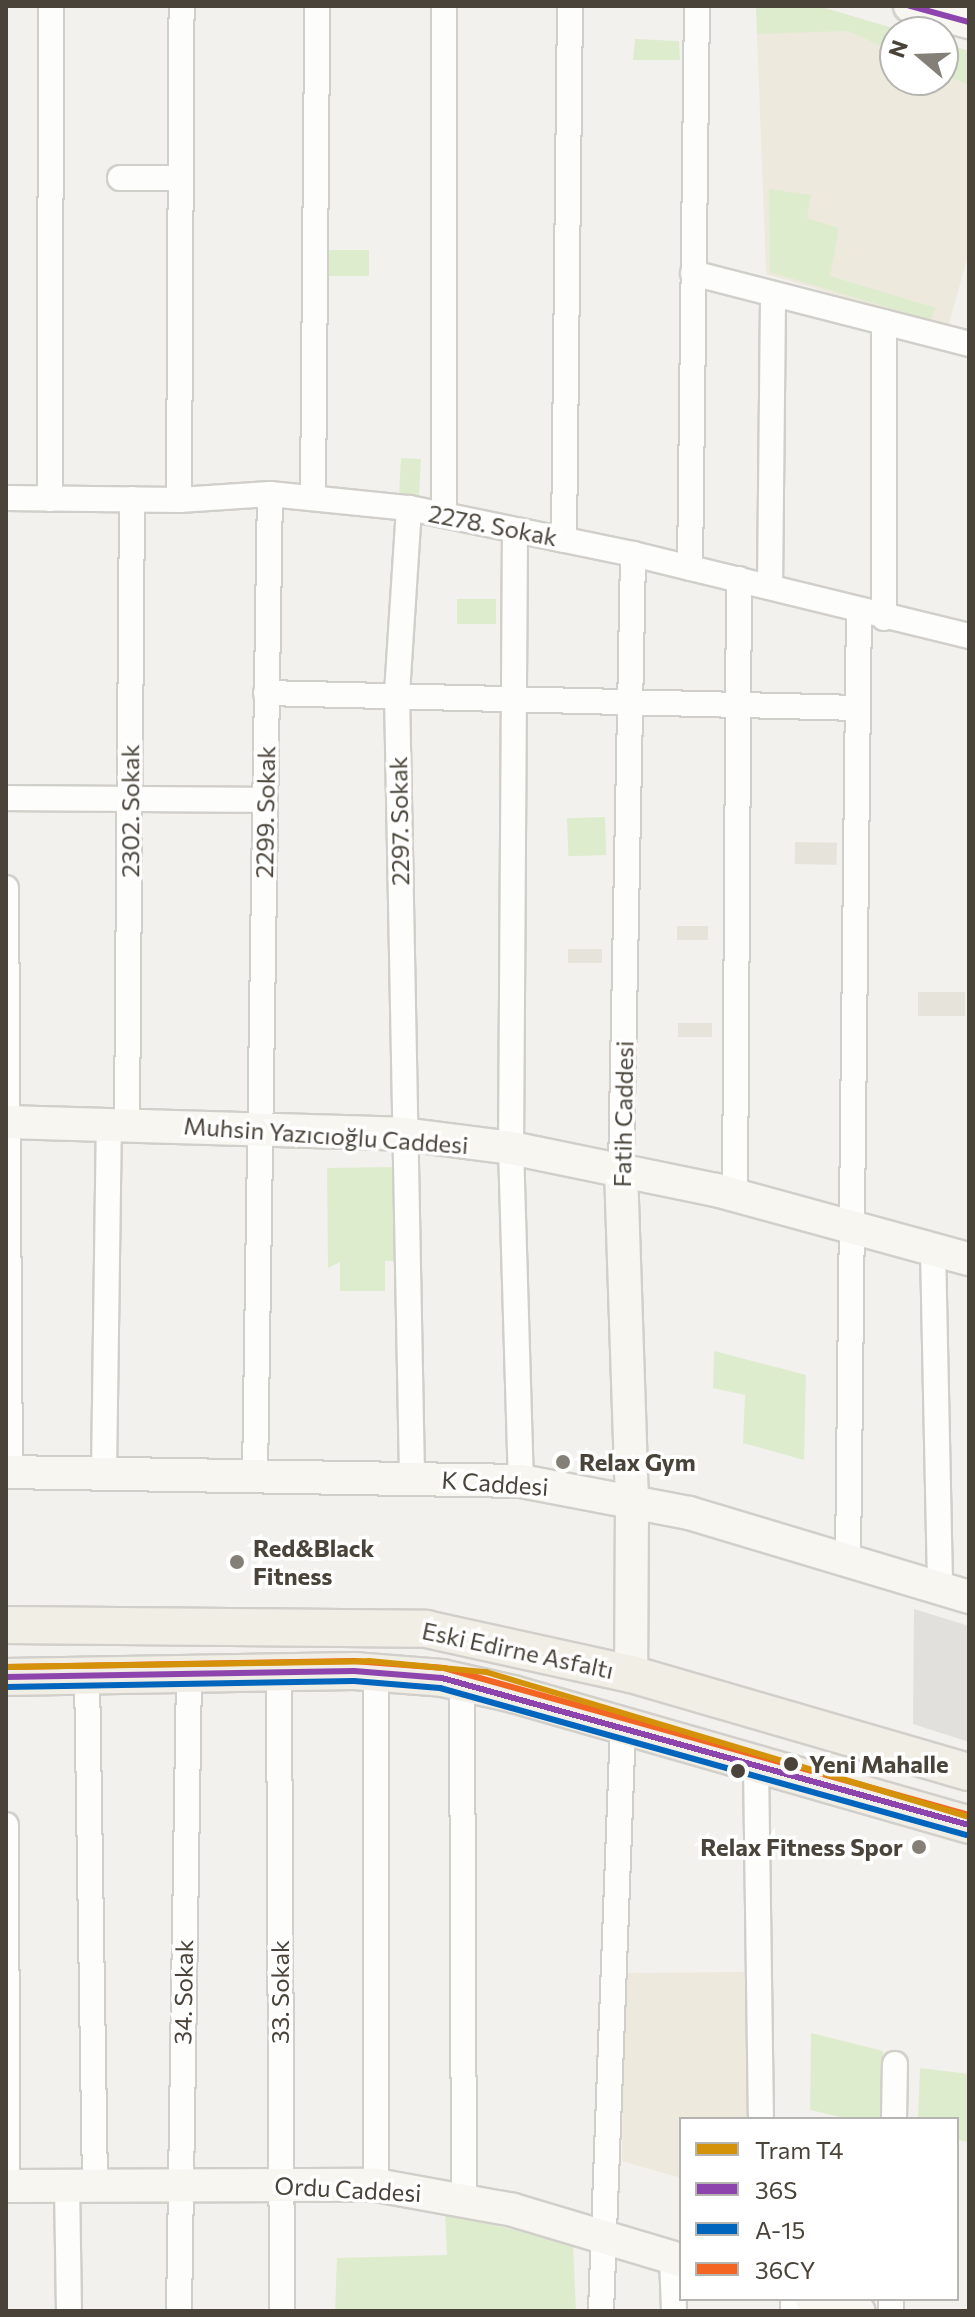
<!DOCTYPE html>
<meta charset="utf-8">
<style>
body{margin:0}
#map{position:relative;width:975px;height:2317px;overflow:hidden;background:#f3f1ed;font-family:Commissioner,sans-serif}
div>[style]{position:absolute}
.residential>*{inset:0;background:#e6e3db;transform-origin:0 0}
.education>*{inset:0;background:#ede9dd}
.green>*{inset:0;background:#deecce;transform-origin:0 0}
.parking>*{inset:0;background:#e2e0dd}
.roads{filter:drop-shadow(2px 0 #d1cfca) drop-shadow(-2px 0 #d1cfca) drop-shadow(0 2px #d1cfca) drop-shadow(0 -2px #d1cfca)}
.street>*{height:24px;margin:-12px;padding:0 12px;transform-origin:12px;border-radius:12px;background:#fdfdfc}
.secondary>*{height:32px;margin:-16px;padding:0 16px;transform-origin:16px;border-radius:16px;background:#f7f6f0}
.primary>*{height:36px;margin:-18px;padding:0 18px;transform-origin:18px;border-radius:18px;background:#f1eee5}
.bus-1>*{height:6px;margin:-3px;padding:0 3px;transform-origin:3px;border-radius:3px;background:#8e44ad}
.bus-2>*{height:6px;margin:-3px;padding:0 3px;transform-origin:3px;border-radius:3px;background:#0065bd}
.bus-3>*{height:6px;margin:-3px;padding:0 3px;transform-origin:3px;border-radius:3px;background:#f26522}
.tram-1>*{height:6px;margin:-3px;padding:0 3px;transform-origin:3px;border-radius:3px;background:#d4920b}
.dots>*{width:22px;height:22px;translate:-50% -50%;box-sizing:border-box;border:4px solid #fff;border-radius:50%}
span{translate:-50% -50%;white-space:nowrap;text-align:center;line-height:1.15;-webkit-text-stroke:7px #fff;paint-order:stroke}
.street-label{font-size:24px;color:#494339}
.poi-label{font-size:24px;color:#494339;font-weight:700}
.left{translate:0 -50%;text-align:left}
.right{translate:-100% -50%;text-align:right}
.stop-label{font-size:24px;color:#494339;font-weight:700}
.frame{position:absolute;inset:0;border:8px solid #494339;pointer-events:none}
.legend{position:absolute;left:679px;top:2117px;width:280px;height:184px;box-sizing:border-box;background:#fff;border:2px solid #b6b4b0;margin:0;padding:10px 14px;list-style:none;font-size:24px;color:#494339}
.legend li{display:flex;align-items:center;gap:16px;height:40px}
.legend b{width:40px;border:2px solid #b6b4b0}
.north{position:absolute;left:879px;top:16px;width:80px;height:80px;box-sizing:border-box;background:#fff;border:2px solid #b6b4b0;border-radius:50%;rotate:289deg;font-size:22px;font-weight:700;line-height:32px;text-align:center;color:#494339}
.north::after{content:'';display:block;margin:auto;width:28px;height:36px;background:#848078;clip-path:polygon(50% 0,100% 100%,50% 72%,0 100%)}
</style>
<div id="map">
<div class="residential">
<div style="left:795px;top:842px;width:42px;height:22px;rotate:1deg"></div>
<div style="left:677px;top:926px;width:31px;height:14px"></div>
<div style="left:568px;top:949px;width:34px;height:14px"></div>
<div style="left:918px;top:992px;width:47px;height:24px"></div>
<div style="left:678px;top:1023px;width:34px;height:14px"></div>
</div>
<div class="education">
<div style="clip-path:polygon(756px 6px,818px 6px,906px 32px,895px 32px,895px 80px,943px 80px,943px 43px,969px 51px,969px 252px,948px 327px,766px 274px)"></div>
<div style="clip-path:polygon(746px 1972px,750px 2119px,681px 2119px,681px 2178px,622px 2161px,624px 1973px)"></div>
</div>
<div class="green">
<div style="clip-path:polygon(756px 6px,818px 6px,906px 32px,895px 32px,895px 52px,848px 31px,757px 34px)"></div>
<div style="clip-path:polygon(635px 39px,679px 41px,680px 60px,633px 60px)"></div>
<div style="clip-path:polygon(943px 43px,969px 51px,969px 85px,943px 74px)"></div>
<div style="clip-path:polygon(769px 189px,811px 195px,807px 218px,839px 228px,830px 276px,936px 308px,930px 320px,770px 272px)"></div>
<div style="left:369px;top:250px;width:26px;height:45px;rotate:90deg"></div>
<div style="left:401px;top:458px;width:20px;height:42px;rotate:3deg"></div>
<div style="left:457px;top:599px;width:39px;height:25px"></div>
<div style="left:605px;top:817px;width:38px;height:38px;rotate:88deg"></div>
<div style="clip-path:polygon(397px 1167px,398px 1261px,385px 1261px,385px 1291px,340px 1291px,340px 1262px,328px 1268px,327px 1168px)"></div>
<div style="clip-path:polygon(714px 1351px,806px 1375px,804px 1460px,743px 1443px,745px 1395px,713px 1388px)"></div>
<div style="clip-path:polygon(811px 2033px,883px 2051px,882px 2119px,849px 2119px,810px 2110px)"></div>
<div style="clip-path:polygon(920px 2068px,969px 2074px,969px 2142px,957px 2140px,957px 2119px,918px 2119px)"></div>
<div style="clip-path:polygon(445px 2213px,573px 2244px,576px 2311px,335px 2311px,337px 2258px,447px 2255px)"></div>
</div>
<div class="parking">
<div style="clip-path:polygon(914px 1609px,969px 1626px,969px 1742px,913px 1724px)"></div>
</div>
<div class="roads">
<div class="street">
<div style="left:120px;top:178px;width:61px"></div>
<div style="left:693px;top:273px;width:285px;rotate:14.4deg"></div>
<div style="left:884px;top:322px;width:296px;rotate:90deg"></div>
<div style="left:313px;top:497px;width:491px;rotate:-89.5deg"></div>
<div style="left:6px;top:498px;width:173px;rotate:0.7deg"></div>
<div style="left:179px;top:500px;width:91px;rotate:-3.8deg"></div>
<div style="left:270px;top:494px;width:140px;rotate:5.8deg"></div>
<div style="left:409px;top:508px;width:229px;rotate:11.6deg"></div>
<div style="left:633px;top:554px;width:346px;rotate:13.7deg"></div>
<div style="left:50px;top:499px;width:493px;rotate:-89.9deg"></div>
<div style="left:179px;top:500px;width:494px;rotate:-89.7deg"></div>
<div style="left:409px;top:508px;width:186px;rotate:93.7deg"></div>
<div style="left:397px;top:694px;width:784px;rotate:88.9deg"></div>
<div style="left:444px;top:515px;width:509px;rotate:-90deg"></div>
<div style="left:515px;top:530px;width:618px;rotate:90.37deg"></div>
<div style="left:511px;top:1148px;width:333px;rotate:88.3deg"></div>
<div style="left:564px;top:540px;width:534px;rotate:-89.36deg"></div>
<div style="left:690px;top:568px;width:562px;rotate:-89.29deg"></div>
<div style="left:770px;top:587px;width:293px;rotate:-89.4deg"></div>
<div style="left:266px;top:693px;width:592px;rotate:1.45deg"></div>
<div style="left:6px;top:798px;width:259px;rotate:0.4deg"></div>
<div style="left:6px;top:888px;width:584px;rotate:89.61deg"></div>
<div style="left:127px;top:1122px;width:623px;rotate:-89.54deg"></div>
<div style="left:621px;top:1170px;width:616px;rotate:-88.88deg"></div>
<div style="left:735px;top:1195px;width:616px;rotate:-89.63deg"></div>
<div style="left:933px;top:1249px;width:340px;rotate:88.8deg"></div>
<div style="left:104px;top:1473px;width:351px;rotate:-89.2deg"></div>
<div style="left:255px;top:1477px;width:983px;rotate:-89.13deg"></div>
<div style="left:848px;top:1560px;width:948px;rotate:-89.34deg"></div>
<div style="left:279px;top:1673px;width:638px;rotate:89.73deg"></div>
<div style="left:376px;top:1673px;width:512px;rotate:90deg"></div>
<div style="left:87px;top:1675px;width:509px;rotate:89.1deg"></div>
<div style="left:462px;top:1683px;width:515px;rotate:89.78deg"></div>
<div style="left:756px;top:1764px;width:355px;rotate:89.2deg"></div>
<div style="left:6px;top:1825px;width:361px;rotate:89.8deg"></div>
<div style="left:894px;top:2119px;width:55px;rotate:-89deg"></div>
<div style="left:67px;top:2184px;width:127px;rotate:89.1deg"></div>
<div style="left:672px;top:2258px;width:53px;rotate:87.8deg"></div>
<div style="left:179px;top:2311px;width:637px;rotate:-89.1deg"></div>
<div style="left:601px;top:2311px;width:585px;rotate:-87.85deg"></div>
<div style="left:793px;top:2311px;width:12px;rotate:-90deg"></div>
<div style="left:891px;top:2311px;width:12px;rotate:-90deg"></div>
</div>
<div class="secondary">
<div style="left:910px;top:6px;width:61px;rotate:15.2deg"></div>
<div style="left:6px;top:1122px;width:397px;rotate:1.7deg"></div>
<div style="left:403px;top:1134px;width:109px;rotate:7.4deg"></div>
<div style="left:511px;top:1148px;width:209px;rotate:11.6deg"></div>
<div style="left:716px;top:1190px;width:262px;rotate:15.3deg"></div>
<div style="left:621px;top:1170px;width:332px;rotate:88.1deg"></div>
<div style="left:632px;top:1502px;width:172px;rotate:90.3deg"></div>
<div style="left:6px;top:1472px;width:515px;rotate:1deg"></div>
<div style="left:521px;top:1481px;width:171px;rotate:10.8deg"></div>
<div style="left:689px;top:1513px;width:292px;rotate:16.7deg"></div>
<div style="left:6px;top:2186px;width:370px;rotate:-0.2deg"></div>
<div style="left:376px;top:2185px;width:139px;rotate:10.3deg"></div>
<div style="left:513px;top:2210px;width:175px;rotate:16.6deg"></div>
<div style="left:812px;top:2299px;width:48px;rotate:14.6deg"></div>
</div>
<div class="primary">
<div style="left:6px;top:1625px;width:420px;rotate:0.5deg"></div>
<div style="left:426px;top:1629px;width:210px;rotate:12.4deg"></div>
<div style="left:631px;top:1674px;width:352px;rotate:16.2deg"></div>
<div style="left:6px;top:1677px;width:348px;rotate:-1deg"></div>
<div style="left:354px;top:1671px;width:88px;rotate:4.5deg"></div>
<div style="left:442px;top:1678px;width:73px;rotate:12.7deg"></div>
<div style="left:513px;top:1694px;width:474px;rotate:16deg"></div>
</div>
</div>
<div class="bus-1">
<div style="left:910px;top:6px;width:61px;rotate:15.2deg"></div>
<div style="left:6px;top:1677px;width:348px;rotate:-1deg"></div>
<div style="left:354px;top:1671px;width:88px;rotate:4.5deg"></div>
<div style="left:442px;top:1678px;width:547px;rotate:15.59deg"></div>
</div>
<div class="bus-2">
<div style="left:6px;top:1687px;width:348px;rotate:-1deg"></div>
<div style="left:354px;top:1681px;width:86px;rotate:4.7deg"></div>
<div style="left:440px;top:1688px;width:546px;rotate:15.61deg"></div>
</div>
<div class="bus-3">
<div style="left:6px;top:1667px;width:348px;rotate:-1deg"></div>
<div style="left:354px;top:1661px;width:90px;rotate:4.4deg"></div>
<div style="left:444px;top:1668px;width:545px;rotate:15.64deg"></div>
</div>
<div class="tram-1">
<div style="left:6px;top:1667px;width:363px;rotate:-0.9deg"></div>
<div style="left:369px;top:1661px;width:118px;rotate:5.4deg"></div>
<div style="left:486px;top:1672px;width:504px;rotate:16.71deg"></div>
</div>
<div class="dots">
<div style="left:563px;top:1462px;background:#848078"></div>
<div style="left:237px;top:1562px;background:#848078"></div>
<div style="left:791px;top:1764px;background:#494339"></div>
<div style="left:738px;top:1771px;background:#494339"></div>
<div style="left:919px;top:1847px;background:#848078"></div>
</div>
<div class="street-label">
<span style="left:493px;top:525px;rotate:11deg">2278. Sokak</span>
<span style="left:130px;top:811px;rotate:-90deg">2302. Sokak</span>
<span style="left:265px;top:812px;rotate:-89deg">2299. Sokak</span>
<span style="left:399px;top:821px;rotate:-91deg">2297. Sokak</span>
<span style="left:623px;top:1114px;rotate:-89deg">Fatih Caddesi</span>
<span style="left:326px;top:1135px;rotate:4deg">Muhsin Yazıcıoğlu Caddesi</span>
<span style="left:495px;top:1483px;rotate:4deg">K Caddesi</span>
<span style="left:518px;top:1650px;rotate:12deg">Eski Edirne Asfaltı</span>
<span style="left:183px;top:1992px;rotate:-89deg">34. Sokak</span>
<span style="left:280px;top:1992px;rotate:-90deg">33. Sokak</span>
<span style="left:348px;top:2189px;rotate:3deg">Ordu Caddesi</span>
</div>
<div class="poi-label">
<span class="left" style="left:579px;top:1462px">Relax Gym</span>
<span class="left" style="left:253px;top:1562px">Red&amp;Black<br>Fitness</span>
<span class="right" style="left:903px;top:1847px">Relax Fitness Spor</span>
</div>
<div class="stop-label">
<span class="left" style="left:809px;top:1764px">Yeni Mahalle</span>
</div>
<div class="frame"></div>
<ul class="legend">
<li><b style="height:10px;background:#d4920b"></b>Tram T4</li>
<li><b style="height:10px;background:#8e44ad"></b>36S</li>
<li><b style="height:10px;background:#0065bd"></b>A-15</li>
<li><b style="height:10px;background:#f26522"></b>36CY</li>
</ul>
<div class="north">N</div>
</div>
